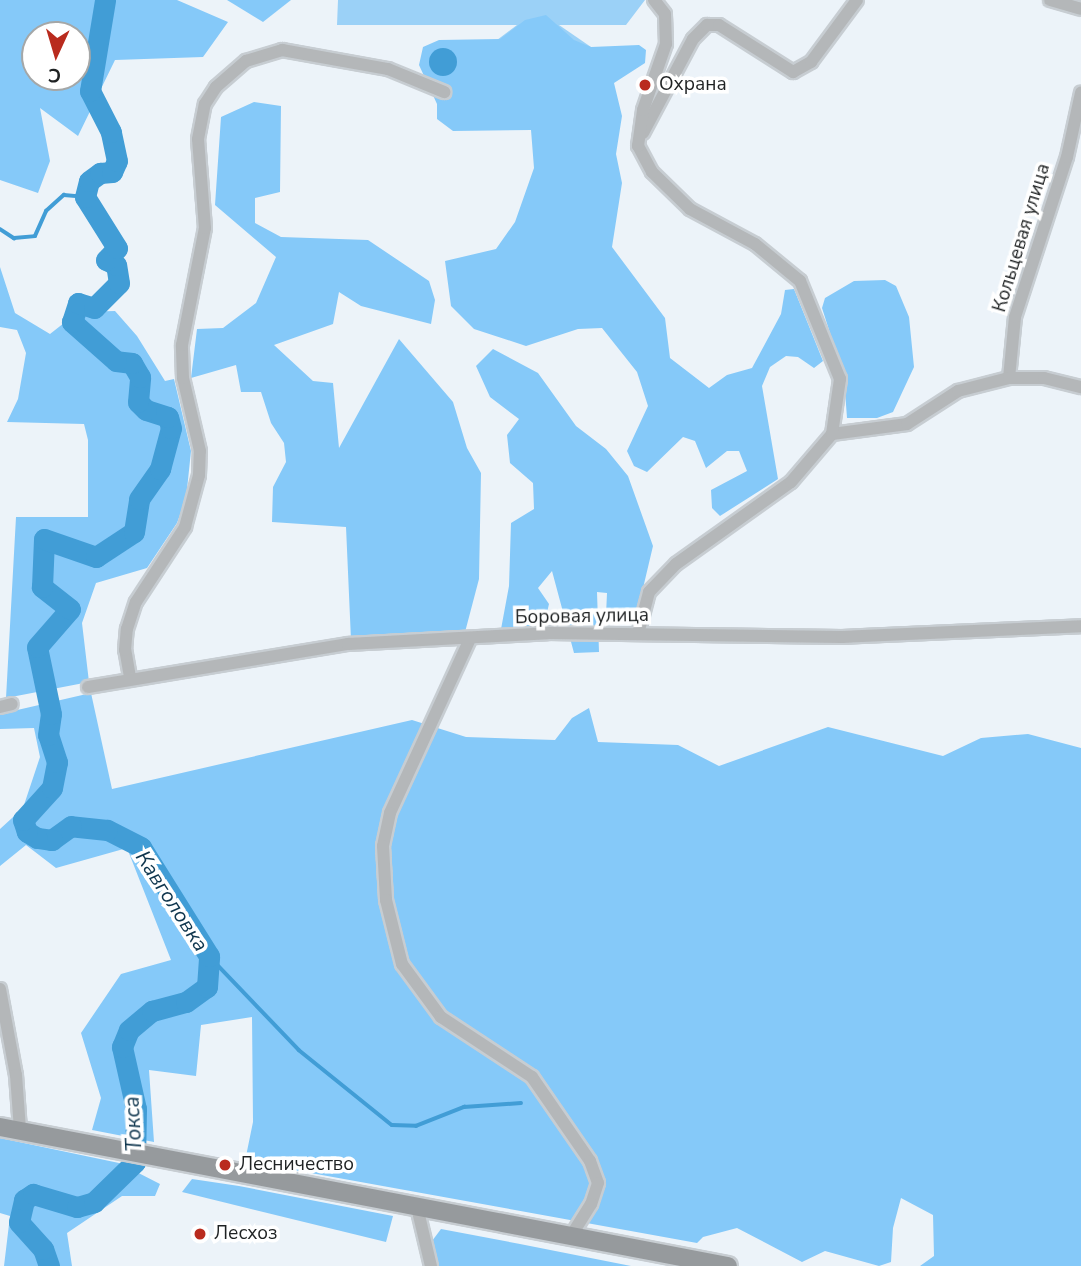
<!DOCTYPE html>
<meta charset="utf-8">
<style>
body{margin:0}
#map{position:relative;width:1081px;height:1266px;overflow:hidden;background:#ecf3f9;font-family:"Nunito Sans",sans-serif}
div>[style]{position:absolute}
.green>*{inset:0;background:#9bd1f7}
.forest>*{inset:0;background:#85c9f9}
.water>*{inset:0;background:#419dd6}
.round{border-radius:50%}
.stream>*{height:3.5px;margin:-1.75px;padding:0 1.75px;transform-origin:1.75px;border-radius:1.75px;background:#419dd6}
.river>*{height:21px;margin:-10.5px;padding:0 10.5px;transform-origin:10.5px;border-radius:10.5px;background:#419dd6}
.roads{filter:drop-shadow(2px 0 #c7cdd2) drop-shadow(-2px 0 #c7cdd2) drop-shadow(0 2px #c7cdd2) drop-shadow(0 -2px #c7cdd2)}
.street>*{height:12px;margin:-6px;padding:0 6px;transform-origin:6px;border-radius:6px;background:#b4b7b9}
.secondary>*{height:18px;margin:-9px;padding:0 9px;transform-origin:9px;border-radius:9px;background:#969a9d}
.dots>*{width:19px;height:19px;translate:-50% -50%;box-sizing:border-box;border:4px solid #fff;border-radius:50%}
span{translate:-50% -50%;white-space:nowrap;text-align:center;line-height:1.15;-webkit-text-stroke:7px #fff;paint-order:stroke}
.poi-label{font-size:19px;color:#1f2223}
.left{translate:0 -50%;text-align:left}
.street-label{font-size:19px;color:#1f2223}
.water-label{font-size:21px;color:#0e354d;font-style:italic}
.north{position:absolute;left:21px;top:21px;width:70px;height:70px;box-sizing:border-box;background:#fff;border:2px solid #a5a7a7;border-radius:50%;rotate:184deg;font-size:19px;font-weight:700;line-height:28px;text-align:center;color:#1f2223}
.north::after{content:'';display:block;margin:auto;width:24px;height:32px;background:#b92b1e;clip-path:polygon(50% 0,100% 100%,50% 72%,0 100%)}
</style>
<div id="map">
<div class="green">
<div style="clip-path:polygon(338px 0,645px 0,626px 25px,559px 25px,591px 47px,485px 49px,517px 25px,337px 25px)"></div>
</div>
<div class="forest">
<div style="clip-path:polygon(evenodd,0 0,177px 0,228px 22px,203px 57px,115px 60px,78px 136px,40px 108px,50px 161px,38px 193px,0 180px,0 0,35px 35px,77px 35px,77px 77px,35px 77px,35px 35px)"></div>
<div style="clip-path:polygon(227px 0,291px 0,263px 22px)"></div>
<div style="clip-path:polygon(546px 15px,574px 40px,591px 47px,639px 45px,646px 50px,645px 63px,614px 83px,622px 116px,616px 154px,622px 183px,612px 247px,665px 318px,670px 358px,709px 388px,727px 375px,752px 368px,781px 314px,785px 290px,794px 289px,823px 361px,814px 368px,798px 357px,786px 356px,770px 367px,762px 386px,778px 479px,720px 516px,712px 508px,711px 490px,747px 471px,739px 451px,727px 451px,706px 468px,695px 441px,683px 437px,647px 472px,634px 466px,627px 451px,648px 406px,637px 372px,602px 328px,578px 329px,526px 346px,474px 329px,451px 306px,445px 261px,496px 249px,515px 222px,534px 168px,531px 130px,453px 131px,437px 119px,437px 104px,419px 65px,423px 47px,439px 40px,500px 39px,525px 20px)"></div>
<div style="clip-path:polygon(254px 102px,281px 106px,280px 192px,255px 198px,255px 223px,281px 237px,368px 240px,429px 281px,435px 300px,431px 324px,361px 306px,339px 292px,333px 324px,274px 345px,313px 381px,333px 383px,339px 448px,399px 339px,453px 402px,467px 448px,481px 473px,479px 579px,464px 636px,351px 640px,346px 527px,272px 522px,273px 487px,286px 462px,284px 443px,271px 423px,261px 392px,241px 392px,236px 365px,191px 378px,197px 329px,223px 328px,256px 303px,276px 257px,215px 205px,221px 117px)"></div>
<div style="clip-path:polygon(0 267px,15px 313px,50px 334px,78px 312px,115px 311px,137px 336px,165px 381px,174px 379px,191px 451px,186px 499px,177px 523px,147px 568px,96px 583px,82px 623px,89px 682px,6px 698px,16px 517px,88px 517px,88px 440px,84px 424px,7px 422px,18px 399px,26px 353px,17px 330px,0 327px)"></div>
<div style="clip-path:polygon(885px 280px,896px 286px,909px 317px,914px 367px,893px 412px,877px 418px,847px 418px,844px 377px,822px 308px,825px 298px,854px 281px)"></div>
<div style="clip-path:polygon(493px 349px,538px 373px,576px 426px,606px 449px,628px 476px,653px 546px,635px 622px,624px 613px,606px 615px,607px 593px,597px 592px,599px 652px,574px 653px,552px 571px,538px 588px,549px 604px,544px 625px,532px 621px,531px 637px,499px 640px,509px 586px,511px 523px,534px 509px,533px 483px,510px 463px,507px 435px,519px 419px,490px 397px,476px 366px)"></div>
<div style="clip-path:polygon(91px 693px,112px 789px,412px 720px,466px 737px,555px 740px,572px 718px,589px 708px,598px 742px,678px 745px,719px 766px,828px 727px,943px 756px,981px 738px,1028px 734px,1081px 748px,1081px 1266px,920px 1266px,934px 1256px,933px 1215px,901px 1198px,893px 1228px,891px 1262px,879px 1266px,825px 1251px,802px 1262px,737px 1228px,703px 1237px,697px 1243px,245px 1161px,253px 1122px,252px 1017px,201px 1025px,196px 1076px,149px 1070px,154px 1142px,92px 1130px,101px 1098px,81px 1033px,121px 974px,171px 960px,127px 848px,56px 868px,26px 845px,0 866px,0 829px,23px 808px,40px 757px,34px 728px,0 729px,0 714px)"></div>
<div style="clip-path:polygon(0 1138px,119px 1163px,160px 1184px,155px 1196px,122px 1196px,67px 1233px,72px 1266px,4px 1266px,10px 1216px,0 1213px)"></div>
<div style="clip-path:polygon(192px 1179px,239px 1186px,393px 1216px,386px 1242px,182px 1192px)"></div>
<div style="clip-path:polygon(441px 1229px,520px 1244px,631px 1266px,436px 1266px,432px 1241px)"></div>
</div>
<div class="water">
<div class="round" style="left:429px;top:48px;width:28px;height:28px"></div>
</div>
<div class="stream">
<div style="left:0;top:229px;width:17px;rotate:33deg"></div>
<div style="left:14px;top:238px;width:21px;rotate:-5deg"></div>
<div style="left:35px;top:236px;width:27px;rotate:-66deg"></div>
<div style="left:46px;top:211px;width:24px;rotate:-42deg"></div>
<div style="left:64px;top:195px;width:21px;rotate:5deg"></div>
<div style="left:209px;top:956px;width:130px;rotate:46.2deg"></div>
<div style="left:299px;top:1050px;width:119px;rotate:38.9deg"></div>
<div style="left:392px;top:1125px;width:24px;rotate:2deg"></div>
<div style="left:416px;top:1126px;width:52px;rotate:-21.6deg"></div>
<div style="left:464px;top:1107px;width:57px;rotate:-4deg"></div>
</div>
<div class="river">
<div style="left:49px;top:1266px;width:18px;rotate:-109deg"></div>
<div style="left:43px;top:1249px;width:36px;rotate:-132deg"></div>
<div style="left:19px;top:1222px;width:23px;rotate:-77deg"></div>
<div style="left:24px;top:1200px;width:11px;rotate:-34deg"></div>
<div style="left:33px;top:1194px;width:46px;rotate:16.5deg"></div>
<div style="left:77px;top:1207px;width:18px;rotate:-16deg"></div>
<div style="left:94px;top:1202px;width:57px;rotate:-44.3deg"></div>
<div style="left:135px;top:1162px;width:53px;rotate:-88.9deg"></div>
<div style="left:136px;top:1109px;width:64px;rotate:-102.7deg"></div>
<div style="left:122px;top:1047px;width:18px;rotate:-68deg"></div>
<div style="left:129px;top:1030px;width:30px;rotate:-40deg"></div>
<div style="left:152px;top:1011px;width:35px;rotate:-15deg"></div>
<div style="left:186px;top:1002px;width:26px;rotate:-36deg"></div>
<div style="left:207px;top:987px;width:31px;rotate:-86deg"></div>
<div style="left:209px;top:956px;width:128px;rotate:-122deg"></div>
<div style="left:141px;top:847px;width:38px;rotate:-153deg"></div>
<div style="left:107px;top:830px;width:36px;rotate:-174deg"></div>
<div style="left:71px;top:826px;width:24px;rotate:144deg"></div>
<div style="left:52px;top:840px;width:15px;rotate:-172deg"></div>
<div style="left:37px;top:838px;width:12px;rotate:-149deg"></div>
<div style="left:27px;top:832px;width:13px;rotate:-108deg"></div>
<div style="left:23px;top:820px;width:43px;rotate:-47.8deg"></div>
<div style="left:52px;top:788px;width:26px;rotate:-79deg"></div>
<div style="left:57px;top:762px;width:28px;rotate:-108deg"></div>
<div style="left:48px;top:735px;width:21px;rotate:-82deg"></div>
<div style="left:51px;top:714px;width:68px;rotate:-101.8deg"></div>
<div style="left:37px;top:647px;width:50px;rotate:-49deg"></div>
<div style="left:70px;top:609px;width:36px;rotate:-142deg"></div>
<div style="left:42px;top:587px;width:48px;rotate:-87.6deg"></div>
<div style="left:44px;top:539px;width:55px;rotate:19.1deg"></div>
<div style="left:96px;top:557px;width:45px;rotate:-33.3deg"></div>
<div style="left:134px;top:532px;width:33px;rotate:-81deg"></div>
<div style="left:139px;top:499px;width:37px;rotate:-55deg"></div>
<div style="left:160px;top:469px;width:42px;rotate:-75deg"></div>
<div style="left:171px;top:428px;width:11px;rotate:-105deg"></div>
<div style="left:168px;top:417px;width:23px;rotate:-162deg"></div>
<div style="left:146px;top:410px;width:11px;rotate:-135deg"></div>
<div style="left:138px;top:402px;width:25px;rotate:-85deg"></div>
<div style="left:140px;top:377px;width:16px;rotate:-120deg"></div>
<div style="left:132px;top:363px;width:16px;rotate:-173deg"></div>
<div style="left:116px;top:361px;width:59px;rotate:-138.4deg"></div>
<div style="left:72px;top:322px;width:20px;rotate:-72deg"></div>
<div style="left:78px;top:303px;width:17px;rotate:17deg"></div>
<div style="left:94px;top:308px;width:35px;rotate:-45deg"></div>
<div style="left:119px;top:283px;width:18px;rotate:-99deg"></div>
<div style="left:116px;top:265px;width:11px;rotate:-153deg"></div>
<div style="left:106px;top:260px;width:16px;rotate:-47deg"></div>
<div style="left:117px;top:248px;width:60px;rotate:-122.1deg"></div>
<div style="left:85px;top:197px;width:16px;rotate:-76deg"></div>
<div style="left:89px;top:181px;width:14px;rotate:-36deg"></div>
<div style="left:100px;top:173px;width:12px;rotate:-5deg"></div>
<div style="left:112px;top:172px;width:12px;rotate:-66deg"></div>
<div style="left:117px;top:161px;width:30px;rotate:-102deg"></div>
<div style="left:111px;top:132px;width:46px;rotate:-117.1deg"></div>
<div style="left:90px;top:91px;width:92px;rotate:-80.6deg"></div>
</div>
<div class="roads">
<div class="street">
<div style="left:1050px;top:0;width:32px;rotate:16deg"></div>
<div style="left:643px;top:133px;width:106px;rotate:-62deg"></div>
<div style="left:693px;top:39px;width:20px;rotate:-45deg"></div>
<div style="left:707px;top:25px;width:12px"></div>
<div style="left:719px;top:25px;width:88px;rotate:32.4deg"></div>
<div style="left:793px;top:72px;width:21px;rotate:-29deg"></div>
<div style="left:811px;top:62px;width:77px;rotate:-53.4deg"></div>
<div style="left:1009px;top:378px;width:61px;rotate:-84.4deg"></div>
<div style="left:1015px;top:317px;width:168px;rotate:-72deg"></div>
<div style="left:1067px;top:157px;width:66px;rotate:-77.7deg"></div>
<div style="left:832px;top:434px;width:76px;rotate:-7.6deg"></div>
<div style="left:907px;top:424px;width:61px;rotate:-32.9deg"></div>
<div style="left:958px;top:391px;width:53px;rotate:-14.3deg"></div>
<div style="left:1009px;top:378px;width:35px"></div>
<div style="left:1044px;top:378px;width:38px;rotate:14deg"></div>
<div style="left:638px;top:634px;width:43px;rotate:-75.3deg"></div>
<div style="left:649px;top:592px;width:39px;rotate:-46deg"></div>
<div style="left:676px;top:564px;width:141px;rotate:-35.5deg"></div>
<div style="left:791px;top:482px;width:63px;rotate:-49.5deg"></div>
<div style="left:832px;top:434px;width:56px;rotate:-81.7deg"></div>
<div style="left:840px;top:379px;width:106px;rotate:-112.2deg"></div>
<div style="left:800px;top:281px;width:58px;rotate:-140.6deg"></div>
<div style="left:755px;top:244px;width:74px;rotate:-151.7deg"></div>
<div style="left:690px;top:209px;width:53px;rotate:-135.8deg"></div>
<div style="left:652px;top:172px;width:30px;rotate:-118deg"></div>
<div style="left:638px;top:146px;width:36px;rotate:-82deg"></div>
<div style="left:643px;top:110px;width:70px;rotate:-70.8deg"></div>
<div style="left:666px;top:44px;width:30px;rotate:-92deg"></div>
<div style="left:665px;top:14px;width:18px;rotate:-128deg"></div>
<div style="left:469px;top:641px;width:189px;rotate:114.7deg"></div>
<div style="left:390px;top:813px;width:34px;rotate:102deg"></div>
<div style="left:383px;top:846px;width:54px;rotate:86.8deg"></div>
<div style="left:386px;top:900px;width:66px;rotate:76deg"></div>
<div style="left:402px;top:964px;width:66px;rotate:53.7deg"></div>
<div style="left:441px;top:1017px;width:109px;rotate:33.4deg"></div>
<div style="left:532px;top:1077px;width:102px;rotate:55.4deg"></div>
<div style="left:590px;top:1161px;width:23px;rotate:70deg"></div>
<div style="left:598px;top:1183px;width:22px;rotate:108deg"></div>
<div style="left:591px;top:1204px;width:36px;rotate:122deg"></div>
<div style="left:130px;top:677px;width:27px;rotate:-100deg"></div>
<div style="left:125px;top:650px;width:21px;rotate:-85deg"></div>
<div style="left:127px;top:629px;width:28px;rotate:-72deg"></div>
<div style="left:136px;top:602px;width:90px;rotate:-56.8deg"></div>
<div style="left:185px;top:527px;width:54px;rotate:-74.9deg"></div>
<div style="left:199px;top:475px;width:24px;rotate:-88deg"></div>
<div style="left:200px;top:451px;width:75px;rotate:-103.1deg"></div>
<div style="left:183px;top:378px;width:33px;rotate:-92deg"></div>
<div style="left:182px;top:345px;width:119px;rotate:-78.9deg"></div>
<div style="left:205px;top:228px;width:89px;rotate:-94.5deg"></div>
<div style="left:198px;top:139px;width:36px;rotate:-79deg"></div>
<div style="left:205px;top:104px;width:20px;rotate:-57deg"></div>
<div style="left:216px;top:87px;width:40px;rotate:-41deg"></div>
<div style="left:246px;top:61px;width:38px;rotate:-17deg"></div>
<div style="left:282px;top:50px;width:108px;rotate:10.2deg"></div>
<div style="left:388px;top:69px;width:61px;rotate:22.3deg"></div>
<div style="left:88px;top:687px;width:264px;rotate:-9.4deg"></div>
<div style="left:348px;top:644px;width:200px;rotate:-3.1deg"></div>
<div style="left:548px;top:633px;width:294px;rotate:0.8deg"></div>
<div style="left:842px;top:637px;width:239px;rotate:-2.6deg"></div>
<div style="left:0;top:707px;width:12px;rotate:-14deg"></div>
<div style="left:0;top:989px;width:87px;rotate:79.5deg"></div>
<div style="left:16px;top:1075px;width:55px;rotate:85.8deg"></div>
<div style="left:417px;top:1207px;width:61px;rotate:76.7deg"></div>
</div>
<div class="secondary">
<div style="left:0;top:1127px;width:741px;rotate:10.81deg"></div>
</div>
</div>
<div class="dots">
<div style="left:645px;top:85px;background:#b92b1e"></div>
<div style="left:225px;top:1165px;background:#b92b1e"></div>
<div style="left:200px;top:1234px;background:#b92b1e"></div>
</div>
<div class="poi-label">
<span class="left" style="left:659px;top:85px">Охрана</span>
<span class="left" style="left:239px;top:1165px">Лесничество</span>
<span class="left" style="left:214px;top:1234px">Лесхоз</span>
</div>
<div class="street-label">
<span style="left:1022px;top:238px;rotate:-73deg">Кольцевая улица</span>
<span style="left:582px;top:617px;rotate:-1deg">Боровая улица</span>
</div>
<div class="water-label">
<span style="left:172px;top:901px;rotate:57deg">Кавголовка</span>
<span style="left:133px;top:1124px;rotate:-93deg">Токса</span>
</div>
<div class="north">С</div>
</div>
